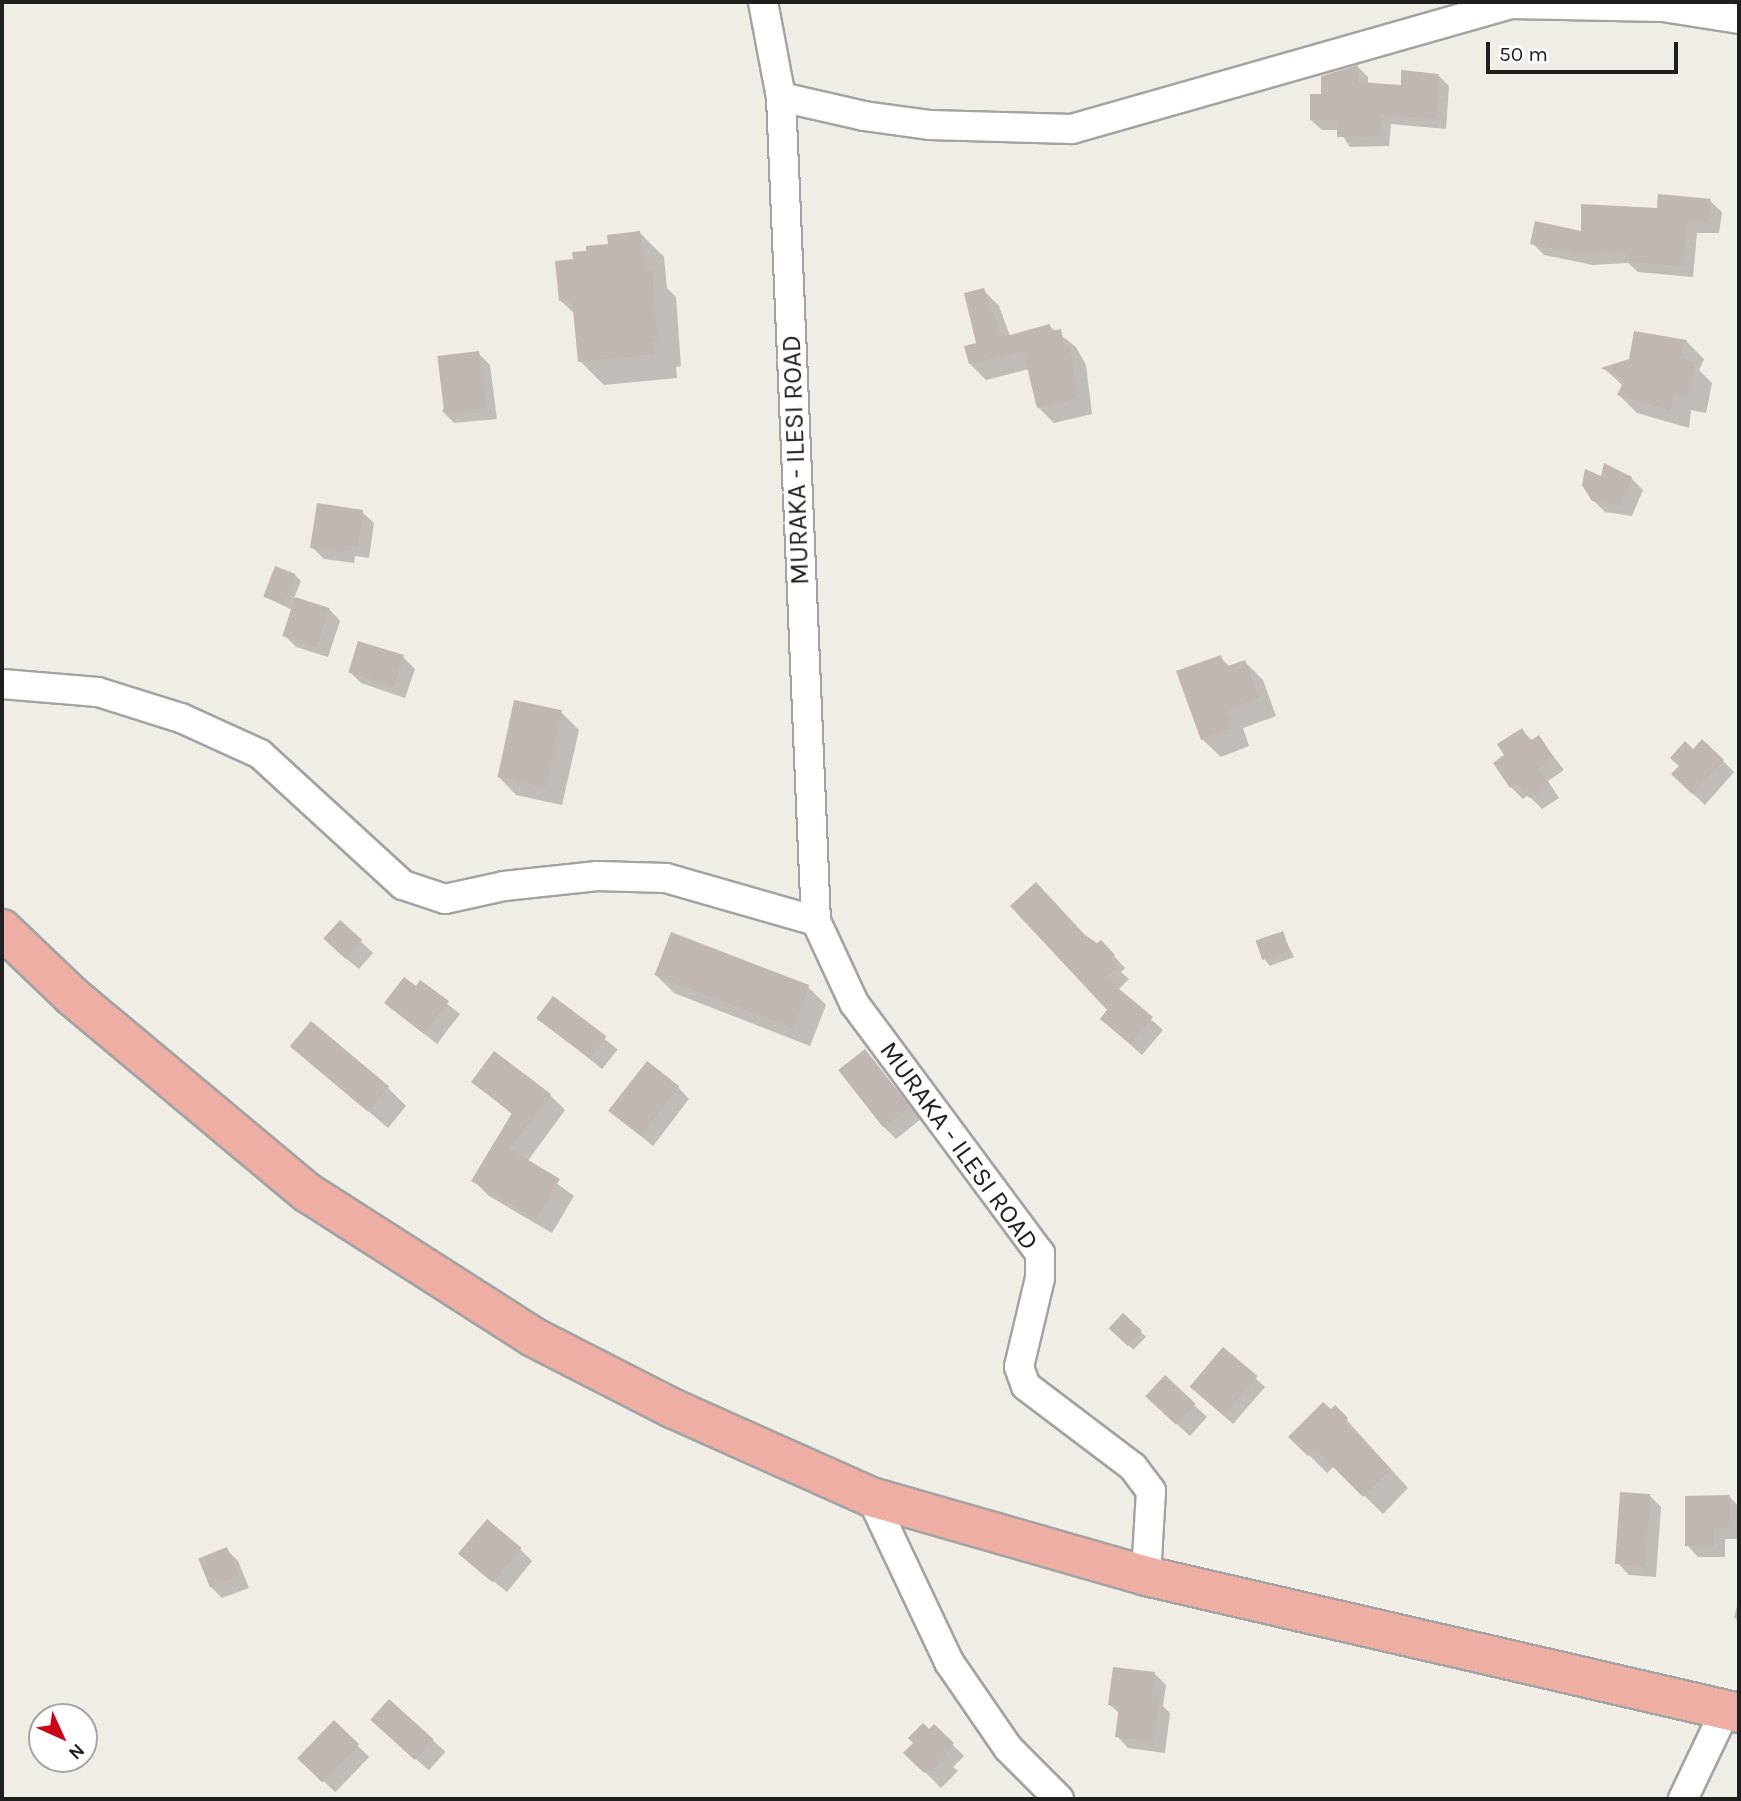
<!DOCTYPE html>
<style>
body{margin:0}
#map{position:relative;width:1741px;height:1801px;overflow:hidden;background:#f0ece6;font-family:Karla,sans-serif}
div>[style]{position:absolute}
.shadow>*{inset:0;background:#0003;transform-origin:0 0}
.building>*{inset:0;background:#c0b7b2;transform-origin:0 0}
.roads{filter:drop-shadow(2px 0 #a3a3a3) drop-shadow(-2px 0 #a3a3a3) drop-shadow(0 2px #a3a3a3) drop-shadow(0 -2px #a3a3a3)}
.minor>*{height:28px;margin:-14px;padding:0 14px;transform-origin:14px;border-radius:14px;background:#fff}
.trunk>*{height:38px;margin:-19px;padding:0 19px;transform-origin:19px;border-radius:19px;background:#efaea4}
span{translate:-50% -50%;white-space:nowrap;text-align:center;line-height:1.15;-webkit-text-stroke:6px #fff;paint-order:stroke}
.street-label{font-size:26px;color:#1f1f1f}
.frame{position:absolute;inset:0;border:4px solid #1f1f1f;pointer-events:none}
.north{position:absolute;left:28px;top:1703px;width:70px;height:70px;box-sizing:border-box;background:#fff;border:2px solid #a5a5a5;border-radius:50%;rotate:135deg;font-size:19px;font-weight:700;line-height:28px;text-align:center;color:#1f1f1f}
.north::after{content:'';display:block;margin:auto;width:24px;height:32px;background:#ca0515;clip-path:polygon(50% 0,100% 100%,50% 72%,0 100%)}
.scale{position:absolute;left:1486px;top:42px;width:192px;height:32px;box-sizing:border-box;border:4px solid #1f1f1f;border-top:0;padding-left:9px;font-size:21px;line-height:24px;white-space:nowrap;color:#1f1f1f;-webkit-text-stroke:5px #fff;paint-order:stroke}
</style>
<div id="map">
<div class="shadow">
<div style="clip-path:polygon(1358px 67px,1368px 77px,1368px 85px,1403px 86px,1438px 75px,1449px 86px,1446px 129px,1391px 124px,1389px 146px,1350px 147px,1339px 130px,1322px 130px,1311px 120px,1322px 96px)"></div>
<div style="clip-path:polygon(1710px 201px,1722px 212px,1719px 233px,1697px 233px,1693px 277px,1638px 272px,1628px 263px,1593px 265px,1544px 255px,1532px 243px)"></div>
<div style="clip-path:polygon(640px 233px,664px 257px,667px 288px,676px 297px,681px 366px,676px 367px,677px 378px,604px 385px,580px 361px,576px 315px,561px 301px,575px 261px)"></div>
<div style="clip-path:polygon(983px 290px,999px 306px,1010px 336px,1049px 326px,1076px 347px,1086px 365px,1092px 414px,1054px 423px,1038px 407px,1029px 369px,986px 380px,970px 364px,978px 345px)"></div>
<div style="clip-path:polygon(1686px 341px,1704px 359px,1699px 370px,1712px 383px,1706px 413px,1691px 410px,1689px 428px,1637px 413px,1619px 395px,1623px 386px,1605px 369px)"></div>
<div style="clip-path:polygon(478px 353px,490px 365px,497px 419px,454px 423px,442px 411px)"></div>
<div style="clip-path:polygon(1631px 478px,1643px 490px,1632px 516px,1605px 512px,1593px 500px,1602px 479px)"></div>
<div style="clip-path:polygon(362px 512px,374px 523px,369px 558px,355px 556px,354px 563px,324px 559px,312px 547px)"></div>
<div style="clip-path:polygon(295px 575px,301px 581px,294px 598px,329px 609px,340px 621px,328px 657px,296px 647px,284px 635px,292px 610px,266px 597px)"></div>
<div style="clip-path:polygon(403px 657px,415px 669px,405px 698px,361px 683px,350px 672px)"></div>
<div style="clip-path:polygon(1220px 657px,1230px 667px,1245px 662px,1263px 680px,1276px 716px,1243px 728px,1249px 746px,1221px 757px,1202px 739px)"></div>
<div style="clip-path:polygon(561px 712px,579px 730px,562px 805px,516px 795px,498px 776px)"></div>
<div style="clip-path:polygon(1521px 730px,1533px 741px,1539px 738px,1564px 770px,1548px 781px,1559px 798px,1542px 809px,1528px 795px,1523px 799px,1511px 787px,1507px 756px)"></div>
<div style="clip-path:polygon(1693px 751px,1723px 761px,1734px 772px,1705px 805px,1685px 786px)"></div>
<div style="clip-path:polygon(340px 922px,373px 953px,359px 969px,337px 951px)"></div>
<div style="clip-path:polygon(1282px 933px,1294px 957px,1270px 966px,1265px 960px)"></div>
<div style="clip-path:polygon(1086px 938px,1097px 945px,1101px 942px,1125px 968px,1121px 972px,1129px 979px,1118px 990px,1163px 1030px,1142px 1055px,1114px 1030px)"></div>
<div style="clip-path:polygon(656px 975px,808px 987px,826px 1005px,810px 1046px,674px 993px)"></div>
<div style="clip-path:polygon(421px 983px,460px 1014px,437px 1044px,386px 1003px)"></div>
<div style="left:554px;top:998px;width:82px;height:25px;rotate:39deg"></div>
<div style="clip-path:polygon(293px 1046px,388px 1088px,406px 1106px,388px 1128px)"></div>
<div style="clip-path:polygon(865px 1051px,921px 1119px,896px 1139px,884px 1127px)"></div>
<div style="clip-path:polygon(474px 1082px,550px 1095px,565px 1110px,527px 1162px,574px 1196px,552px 1233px,489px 1196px,473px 1180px,513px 1115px)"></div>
<div style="clip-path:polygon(678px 1087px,689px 1099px,653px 1146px,611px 1111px)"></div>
<div style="left:1124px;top:1315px;width:31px;height:18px;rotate:45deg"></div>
<div style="clip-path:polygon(1223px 1349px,1265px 1387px,1233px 1424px,1200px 1395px)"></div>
<div style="clip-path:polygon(1165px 1378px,1207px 1417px,1190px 1436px,1159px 1408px)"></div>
<div style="clip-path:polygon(1335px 1407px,1408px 1488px,1383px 1514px,1334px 1466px,1327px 1473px,1291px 1437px)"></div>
<div style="clip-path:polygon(1649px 1495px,1661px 1507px,1656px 1577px,1629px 1575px,1618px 1563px)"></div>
<div style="clip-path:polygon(1730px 1497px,1739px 1507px,1739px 1539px,1725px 1539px,1725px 1557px,1698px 1557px,1687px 1545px)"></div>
<div style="clip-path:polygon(226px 1549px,238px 1561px,249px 1588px,222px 1598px,211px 1587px)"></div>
<div style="clip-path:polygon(520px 1549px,532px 1561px,507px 1592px,473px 1565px)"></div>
<div style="clip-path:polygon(1739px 1599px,1739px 1622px,1734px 1617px)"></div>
<div style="clip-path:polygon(1154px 1673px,1166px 1685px,1163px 1706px,1170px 1713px,1165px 1753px,1128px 1748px,1117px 1736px,1120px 1714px,1110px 1705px)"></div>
<div style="left:389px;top:1701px;width:76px;height:25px;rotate:42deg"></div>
<div style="left:334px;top:1723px;width:49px;height:49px;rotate:44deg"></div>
<div style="clip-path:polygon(934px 1726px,964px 1756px,953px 1767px,958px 1771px,941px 1788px,906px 1753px)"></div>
</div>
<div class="building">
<div style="clip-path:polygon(1358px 65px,1358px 82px,1401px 85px,1401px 70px,1439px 74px,1436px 119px,1381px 114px,1380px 136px,1337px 137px,1337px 120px,1310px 120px,1310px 94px,1321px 94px,1321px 76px)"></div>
<div style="clip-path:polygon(1658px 194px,1711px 199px,1708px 223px,1687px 223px,1682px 266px,1625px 261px,1626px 251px,1581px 254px,1530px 244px,1535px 221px,1581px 231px,1581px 204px,1657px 208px)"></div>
<div style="clip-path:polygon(640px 231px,645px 272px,652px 271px,657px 342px,653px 343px,654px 354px,578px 362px,572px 300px,559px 301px,555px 261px,573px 259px,572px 252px,586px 251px,586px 246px,608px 244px,607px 235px)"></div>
<div style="clip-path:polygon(984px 288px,1002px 337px,1050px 324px,1051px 331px,1061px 329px,1065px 348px,1070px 347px,1077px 398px,1037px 408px,1023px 351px,969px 364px,964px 346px,976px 343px,964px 293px)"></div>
<div style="clip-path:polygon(1634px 331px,1687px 340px,1679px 357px,1695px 363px,1688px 396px,1673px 393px,1671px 411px,1617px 395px,1625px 379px,1601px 368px,1629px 359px)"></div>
<div style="left:479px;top:351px;width:57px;height:42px;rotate:83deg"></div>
<div style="clip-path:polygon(1604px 463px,1632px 477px,1620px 505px,1592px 501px,1582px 485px,1585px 469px,1601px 476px)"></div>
<div style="clip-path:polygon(317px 503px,363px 510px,358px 547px,344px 545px,343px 552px,310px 548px)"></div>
<div style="left:275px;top:566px;width:22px;height:33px;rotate:21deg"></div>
<div style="left:295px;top:597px;width:36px;height:41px;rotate:18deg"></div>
<div style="left:358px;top:641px;width:48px;height:33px;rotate:17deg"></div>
<div style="clip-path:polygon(1221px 655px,1225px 667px,1245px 660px,1259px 698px,1226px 710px,1232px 728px,1201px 740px,1176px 671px)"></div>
<div style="left:514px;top:700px;width:49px;height:79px;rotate:12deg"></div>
<div style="clip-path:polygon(1522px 728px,1530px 741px,1539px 735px,1554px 758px,1538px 768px,1549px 786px,1529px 798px,1518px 782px,1510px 788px,1493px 763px,1504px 755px,1497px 744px)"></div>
<div style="clip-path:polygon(1702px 739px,1724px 760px,1692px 794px,1671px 774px,1679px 766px,1670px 758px,1685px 741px,1693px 749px)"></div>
<div style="clip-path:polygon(1036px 882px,1085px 935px,1097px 943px,1101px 940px,1115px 955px,1111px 959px,1118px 966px,1106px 978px,1153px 1017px,1130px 1044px,1100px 1019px,1107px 1010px,1010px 906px)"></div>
<div style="left:340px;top:920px;width:30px;height:25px;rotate:42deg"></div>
<div style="left:1283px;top:931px;width:21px;height:29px;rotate:71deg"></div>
<div style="left:671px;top:932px;width:148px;height:46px;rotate:21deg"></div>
<div style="clip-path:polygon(404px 977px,416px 986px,420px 980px,449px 1001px,424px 1034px,384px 1003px)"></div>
<div style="left:553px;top:996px;width:67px;height:28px;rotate:37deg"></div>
<div style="left:311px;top:1021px;width:102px;height:33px;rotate:40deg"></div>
<div style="left:865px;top:1049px;width:73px;height:34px;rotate:52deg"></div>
<div style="clip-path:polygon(494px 1051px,551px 1094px,510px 1149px,560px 1179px,536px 1219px,471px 1181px,512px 1113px,471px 1082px)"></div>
<div style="left:647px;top:1061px;width:41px;height:63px;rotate:38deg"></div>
<div style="left:1123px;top:1313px;width:26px;height:21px;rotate:43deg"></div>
<div style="left:1223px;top:1347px;width:45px;height:52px;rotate:40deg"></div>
<div style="left:1165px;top:1375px;width:42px;height:29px;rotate:43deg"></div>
<div style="clip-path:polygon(1323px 1402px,1331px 1409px,1335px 1405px,1348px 1418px,1345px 1423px,1391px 1469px,1363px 1497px,1315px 1449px,1308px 1456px,1288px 1437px)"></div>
<div style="left:1620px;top:1492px;width:30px;height:72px;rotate:4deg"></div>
<div style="clip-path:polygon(1730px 1495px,1730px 1527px,1714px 1528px,1714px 1546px,1685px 1546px,1685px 1496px)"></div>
<div style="left:487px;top:1519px;width:45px;height:45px;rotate:40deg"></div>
<div style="left:227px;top:1547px;width:31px;height:31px;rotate:68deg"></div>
<div style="clip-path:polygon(1113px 1667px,1155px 1672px,1151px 1698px,1159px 1699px,1153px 1742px,1115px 1737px,1119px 1706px,1108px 1705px)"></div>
<div style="left:389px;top:1699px;width:60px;height:28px;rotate:42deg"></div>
<div style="left:334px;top:1720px;width:35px;height:53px;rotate:44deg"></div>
<div style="clip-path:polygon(923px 1723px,929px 1729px,934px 1724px,954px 1743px,932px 1773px,928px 1769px,924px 1773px,903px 1753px,913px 1743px,908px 1738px)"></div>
</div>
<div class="roads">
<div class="minor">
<div style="left:763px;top:2px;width:97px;rotate:79.3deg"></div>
<div style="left:781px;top:97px;width:825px;rotate:87.57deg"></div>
<div style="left:816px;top:921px;width:90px;rotate:65.1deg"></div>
<div style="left:854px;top:1003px;width:312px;rotate:53.4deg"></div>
<div style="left:1040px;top:1253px;width:25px;rotate:90deg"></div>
<div style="left:1040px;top:1278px;width:91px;rotate:103.3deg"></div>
<div style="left:1019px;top:1367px;width:20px;rotate:70deg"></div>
<div style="left:1026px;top:1386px;width:134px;rotate:37.1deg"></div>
<div style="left:1133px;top:1467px;width:30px;rotate:53deg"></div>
<div style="left:1151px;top:1491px;width:85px;rotate:93.4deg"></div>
<div style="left:781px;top:97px;width:85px;rotate:12.9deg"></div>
<div style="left:864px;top:116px;width:67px;rotate:7.8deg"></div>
<div style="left:930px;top:125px;width:142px;rotate:1.6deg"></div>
<div style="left:1072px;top:129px;width:457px;rotate:-15.9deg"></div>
<div style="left:1512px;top:4px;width:151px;rotate:1.1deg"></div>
<div style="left:1663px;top:7px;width:77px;rotate:9deg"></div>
<div style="left:2px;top:684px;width:96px;rotate:4.8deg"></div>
<div style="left:98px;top:692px;width:87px;rotate:17.4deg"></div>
<div style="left:181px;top:718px;width:87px;rotate:24.5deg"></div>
<div style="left:260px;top:754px;width:194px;rotate:42.5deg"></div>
<div style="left:403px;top:885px;width:44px;rotate:18.4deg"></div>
<div style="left:445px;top:899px;width:60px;rotate:-12.4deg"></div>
<div style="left:504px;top:886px;width:94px;rotate:-6.1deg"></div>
<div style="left:597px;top:876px;width:69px;rotate:1.7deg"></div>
<div style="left:666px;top:878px;width:156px;rotate:16deg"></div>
<div style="left:871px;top:1497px;width:183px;rotate:64.7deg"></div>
<div style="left:949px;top:1662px;width:104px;rotate:55.5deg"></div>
<div style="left:1008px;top:1748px;width:72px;rotate:45deg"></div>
<div style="left:1683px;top:1799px;width:100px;rotate:-64.5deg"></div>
</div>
<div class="trunk">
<div style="left:2px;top:929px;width:97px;rotate:43.7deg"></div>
<div style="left:72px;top:996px;width:307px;rotate:39.9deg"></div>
<div style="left:308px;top:1193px;width:267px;rotate:32.6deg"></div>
<div style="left:533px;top:1337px;width:158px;rotate:27.1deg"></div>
<div style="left:674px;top:1409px;width:216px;rotate:24.1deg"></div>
<div style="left:871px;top:1497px;width:286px;rotate:16deg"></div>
<div style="left:1146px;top:1576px;width:609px;rotate:13.01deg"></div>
</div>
</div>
<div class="street-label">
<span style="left:796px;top:460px;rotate:-92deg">MURAKA - ILESI ROAD</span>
<span style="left:959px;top:1146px;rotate:54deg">MURAKA - ILESI ROAD</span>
</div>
<div class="frame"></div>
<div class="north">N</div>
<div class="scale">50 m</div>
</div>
